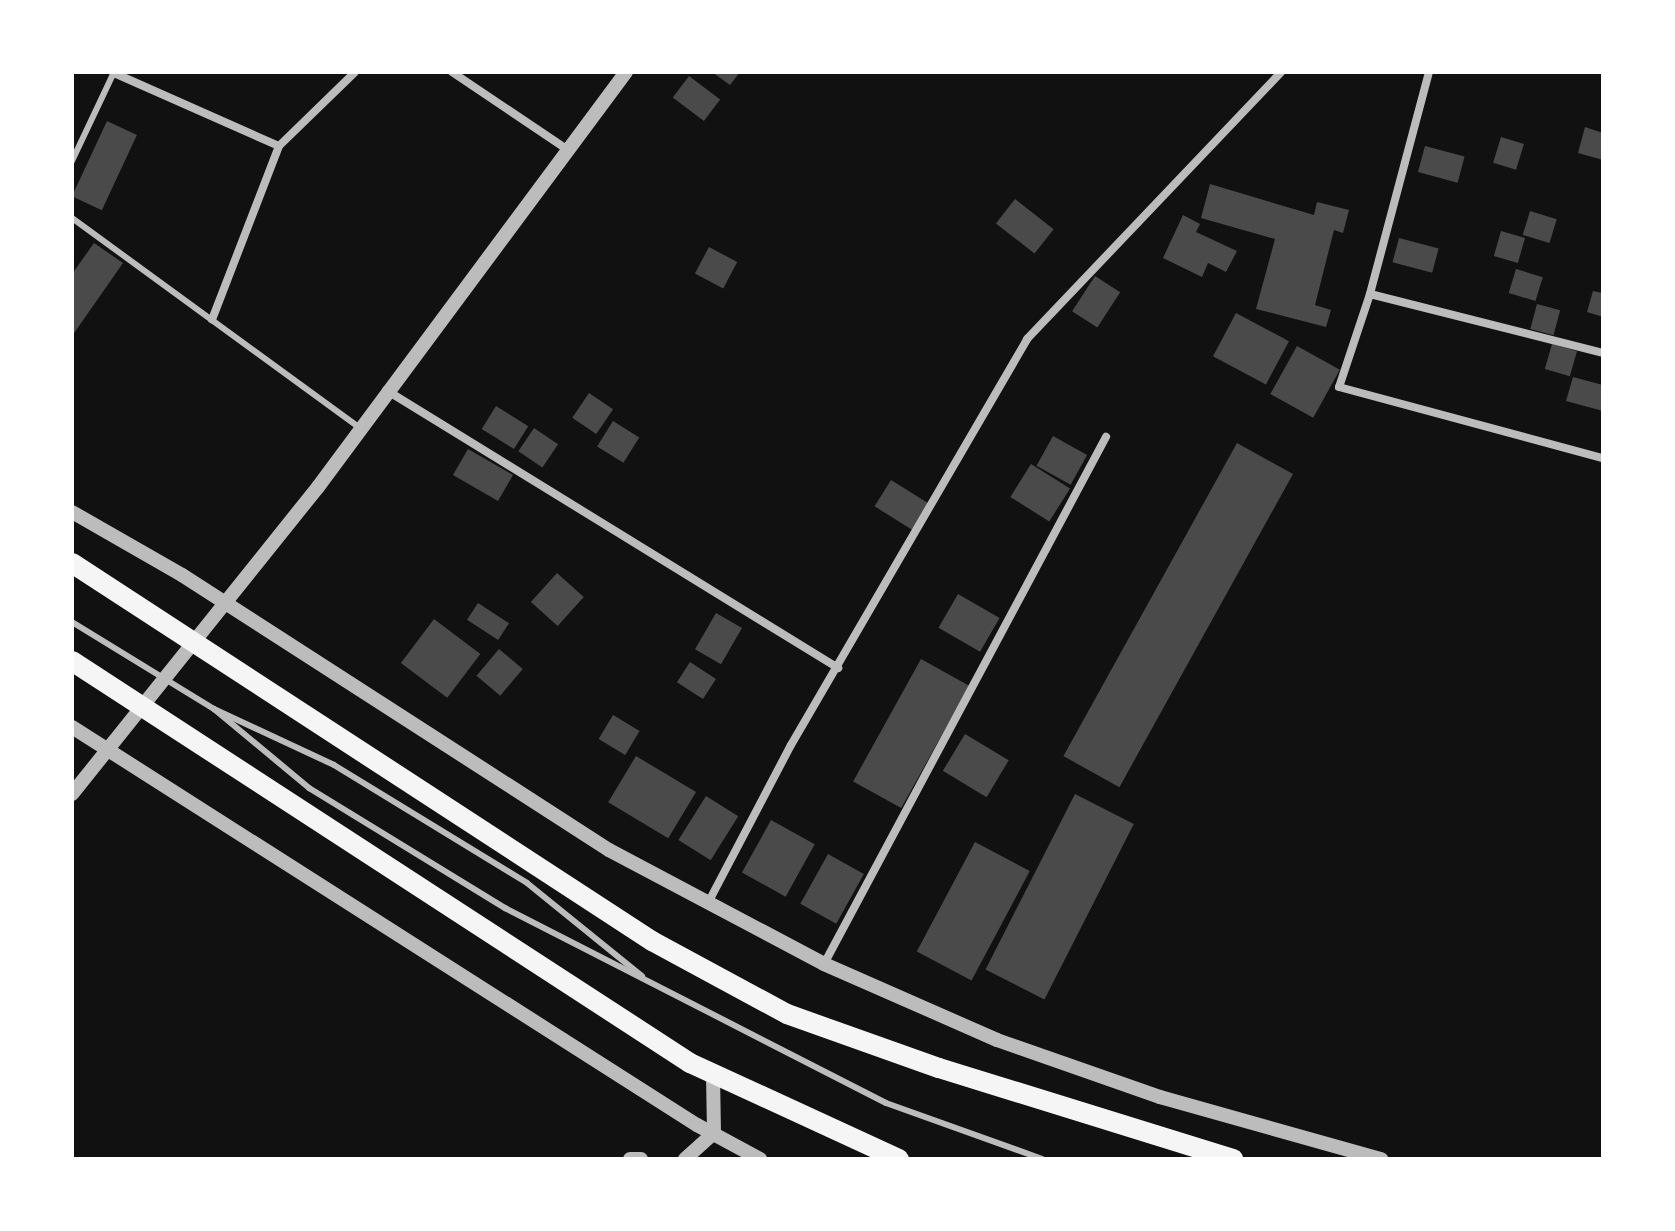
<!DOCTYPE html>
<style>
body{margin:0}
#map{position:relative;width:1675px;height:1231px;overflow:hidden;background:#111;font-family:Figtree,sans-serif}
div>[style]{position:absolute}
.building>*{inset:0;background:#4a4a4a;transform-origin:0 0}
.service>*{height:6px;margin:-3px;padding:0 3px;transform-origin:3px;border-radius:3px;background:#bcbcbc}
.minor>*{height:8px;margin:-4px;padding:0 4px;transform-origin:4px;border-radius:4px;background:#bcbcbc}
.tertiary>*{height:14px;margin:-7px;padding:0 7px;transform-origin:7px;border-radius:7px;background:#bcbcbc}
.primary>*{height:20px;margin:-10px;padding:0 10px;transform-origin:10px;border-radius:10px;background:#f5f5f5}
span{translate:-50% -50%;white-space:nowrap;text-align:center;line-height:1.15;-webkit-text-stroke:6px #fff;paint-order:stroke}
.frame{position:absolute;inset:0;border:74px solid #fff;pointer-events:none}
</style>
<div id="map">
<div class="building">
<div style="clip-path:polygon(712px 72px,740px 72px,730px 85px)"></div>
<div style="left:689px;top:76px;width:39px;height:27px;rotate:37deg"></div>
<div style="left:107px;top:121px;width:33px;height:83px;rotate:25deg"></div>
<div style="clip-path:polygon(1585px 127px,1603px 133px,1603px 160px,1578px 153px)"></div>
<div style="left:1501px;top:137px;width:24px;height:27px;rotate:17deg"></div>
<div style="left:1425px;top:146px;width:41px;height:27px;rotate:15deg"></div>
<div style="clip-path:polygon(1210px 184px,1314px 215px,1317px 202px,1349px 210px,1343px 233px,1334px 230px,1315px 305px,1331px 310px,1326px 327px,1256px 309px,1275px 239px,1201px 218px)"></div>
<div style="left:1015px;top:199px;width:49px;height:31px;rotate:38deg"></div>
<div style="left:1530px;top:211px;width:28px;height:25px;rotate:17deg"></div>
<div style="clip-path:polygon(1183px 215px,1200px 224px,1196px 232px,1237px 251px,1226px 272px,1208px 263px,1202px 277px,1163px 258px)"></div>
<div style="left:1501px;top:231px;width:25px;height:26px;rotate:16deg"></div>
<div style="left:1399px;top:238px;width:41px;height:25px;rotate:15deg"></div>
<div style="clip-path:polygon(94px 243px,123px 263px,72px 336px,72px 274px)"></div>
<div style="left:709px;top:247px;width:32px;height:30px;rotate:28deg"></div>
<div style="left:1516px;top:269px;width:28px;height:25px;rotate:17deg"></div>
<div style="left:1095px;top:276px;width:30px;height:42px;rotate:33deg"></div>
<div style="clip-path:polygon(1593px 291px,1603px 293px,1603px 317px,1587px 312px)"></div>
<div style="left:1537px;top:304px;width:24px;height:26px;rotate:15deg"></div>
<div style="left:1236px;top:313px;width:60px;height:49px;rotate:28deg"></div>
<div style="left:1552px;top:344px;width:26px;height:26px;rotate:16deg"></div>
<div style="left:1297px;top:346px;width:49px;height:55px;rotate:29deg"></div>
<div style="clip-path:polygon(1573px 377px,1603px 385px,1603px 411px,1566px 401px)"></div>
<div style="left:589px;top:393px;width:29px;height:30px;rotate:34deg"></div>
<div style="left:496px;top:406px;width:38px;height:27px;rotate:32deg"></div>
<div style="left:613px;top:421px;width:31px;height:30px;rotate:32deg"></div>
<div style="left:534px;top:428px;width:29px;height:28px;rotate:34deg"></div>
<div style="left:1053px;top:436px;width:39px;height:34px;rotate:29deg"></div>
<div style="left:1237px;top:443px;width:64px;height:358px;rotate:29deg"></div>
<div style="left:468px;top:449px;width:52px;height:30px;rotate:30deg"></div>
<div style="left:1031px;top:464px;width:46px;height:39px;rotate:32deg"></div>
<div style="left:891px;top:480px;width:45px;height:31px;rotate:32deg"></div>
<div style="left:557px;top:573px;width:36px;height:39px;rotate:42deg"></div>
<div style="left:958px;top:594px;width:48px;height:39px;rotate:30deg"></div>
<div style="left:478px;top:603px;width:37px;height:20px;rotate:33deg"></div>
<div style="left:716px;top:613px;width:30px;height:42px;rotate:30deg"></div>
<div style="left:434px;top:619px;width:58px;height:55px;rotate:37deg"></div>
<div style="left:499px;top:649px;width:31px;height:35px;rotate:40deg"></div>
<div style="left:921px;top:659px;width:55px;height:140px;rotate:29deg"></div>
<div style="left:690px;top:662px;width:31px;height:24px;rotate:33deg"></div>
<div style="left:613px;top:715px;width:31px;height:28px;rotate:31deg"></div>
<div style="left:965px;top:734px;width:51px;height:43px;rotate:31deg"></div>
<div style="left:636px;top:756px;width:70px;height:54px;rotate:31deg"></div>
<div style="left:1075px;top:794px;width:66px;height:197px;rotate:27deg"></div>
<div style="left:706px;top:796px;width:38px;height:52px;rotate:32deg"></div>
<div style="left:771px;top:820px;width:50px;height:60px;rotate:29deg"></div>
<div style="left:975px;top:842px;width:62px;height:124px;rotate:28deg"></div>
<div style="left:828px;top:854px;width:41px;height:57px;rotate:29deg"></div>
</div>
<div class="service">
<div style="left:72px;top:161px;width:98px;rotate:-64.7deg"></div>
<div style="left:72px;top:218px;width:356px;rotate:36.1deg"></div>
<div style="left:72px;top:622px;width:167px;rotate:31.5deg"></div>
<div style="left:214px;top:709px;width:132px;rotate:25deg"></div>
<div style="left:334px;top:765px;width:226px;rotate:31.4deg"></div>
<div style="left:527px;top:883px;width:148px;rotate:39deg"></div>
<div style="left:214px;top:709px;width:124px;rotate:39.7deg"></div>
<div style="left:309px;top:788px;width:230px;rotate:31.5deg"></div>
<div style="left:505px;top:908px;width:428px;rotate:27.1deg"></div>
<div style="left:886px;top:1103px;width:166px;rotate:19.7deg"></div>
</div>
<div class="minor">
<div style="left:452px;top:72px;width:140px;rotate:33.9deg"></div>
<div style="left:1429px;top:72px;width:230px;rotate:104.9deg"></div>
<div style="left:1370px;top:294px;width:98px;rotate:108.4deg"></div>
<div style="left:1339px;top:387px;width:273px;rotate:15.1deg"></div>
<div style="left:114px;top:73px;width:180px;rotate:23.9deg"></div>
<div style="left:279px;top:146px;width:186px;rotate:111.1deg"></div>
<div style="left:279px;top:146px;width:106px;rotate:-44.2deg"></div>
<div style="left:1370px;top:294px;width:240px;rotate:14.2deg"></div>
<div style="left:386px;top:390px;width:531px;rotate:31.59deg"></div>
<div style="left:708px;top:903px;width:178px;rotate:-62.3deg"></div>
<div style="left:791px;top:745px;width:470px;rotate:-59.8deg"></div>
<div style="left:1027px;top:339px;width:369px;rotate:-46.4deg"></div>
<div style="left:824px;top:964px;width:598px;rotate:-61.85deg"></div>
</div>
<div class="tertiary">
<div style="left:72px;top:512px;width:127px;rotate:29.8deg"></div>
<div style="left:182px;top:575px;width:508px;rotate:32.78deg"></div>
<div style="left:609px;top:850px;width:243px;rotate:27.9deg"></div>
<div style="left:824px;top:964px;width:189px;rotate:23.7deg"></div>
<div style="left:997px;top:1040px;width:173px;rotate:19.3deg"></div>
<div style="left:1160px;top:1097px;width:230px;rotate:15.7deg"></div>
<div style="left:72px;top:727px;width:741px;rotate:32.49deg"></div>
<div style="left:697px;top:1125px;width:72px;rotate:28.4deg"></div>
<div style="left:72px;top:794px;width:393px;rotate:-51.3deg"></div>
<div style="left:318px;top:487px;width:517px;rotate:-53.42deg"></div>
<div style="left:713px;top:1075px;width:58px;rotate:89deg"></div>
<div style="left:630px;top:1159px;width:11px"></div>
<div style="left:685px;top:1159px;width:39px;rotate:-42deg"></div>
</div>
<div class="primary">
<div style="left:72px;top:563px;width:692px;rotate:33.09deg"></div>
<div style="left:652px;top:941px;width:153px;rotate:28.4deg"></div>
<div style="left:787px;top:1014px;width:161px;rotate:19.6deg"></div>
<div style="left:939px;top:1068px;width:308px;rotate:17.2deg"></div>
<div style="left:72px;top:661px;width:737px;rotate:33.04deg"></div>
<div style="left:690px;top:1063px;width:230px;rotate:24.7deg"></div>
</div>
<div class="frame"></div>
</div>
